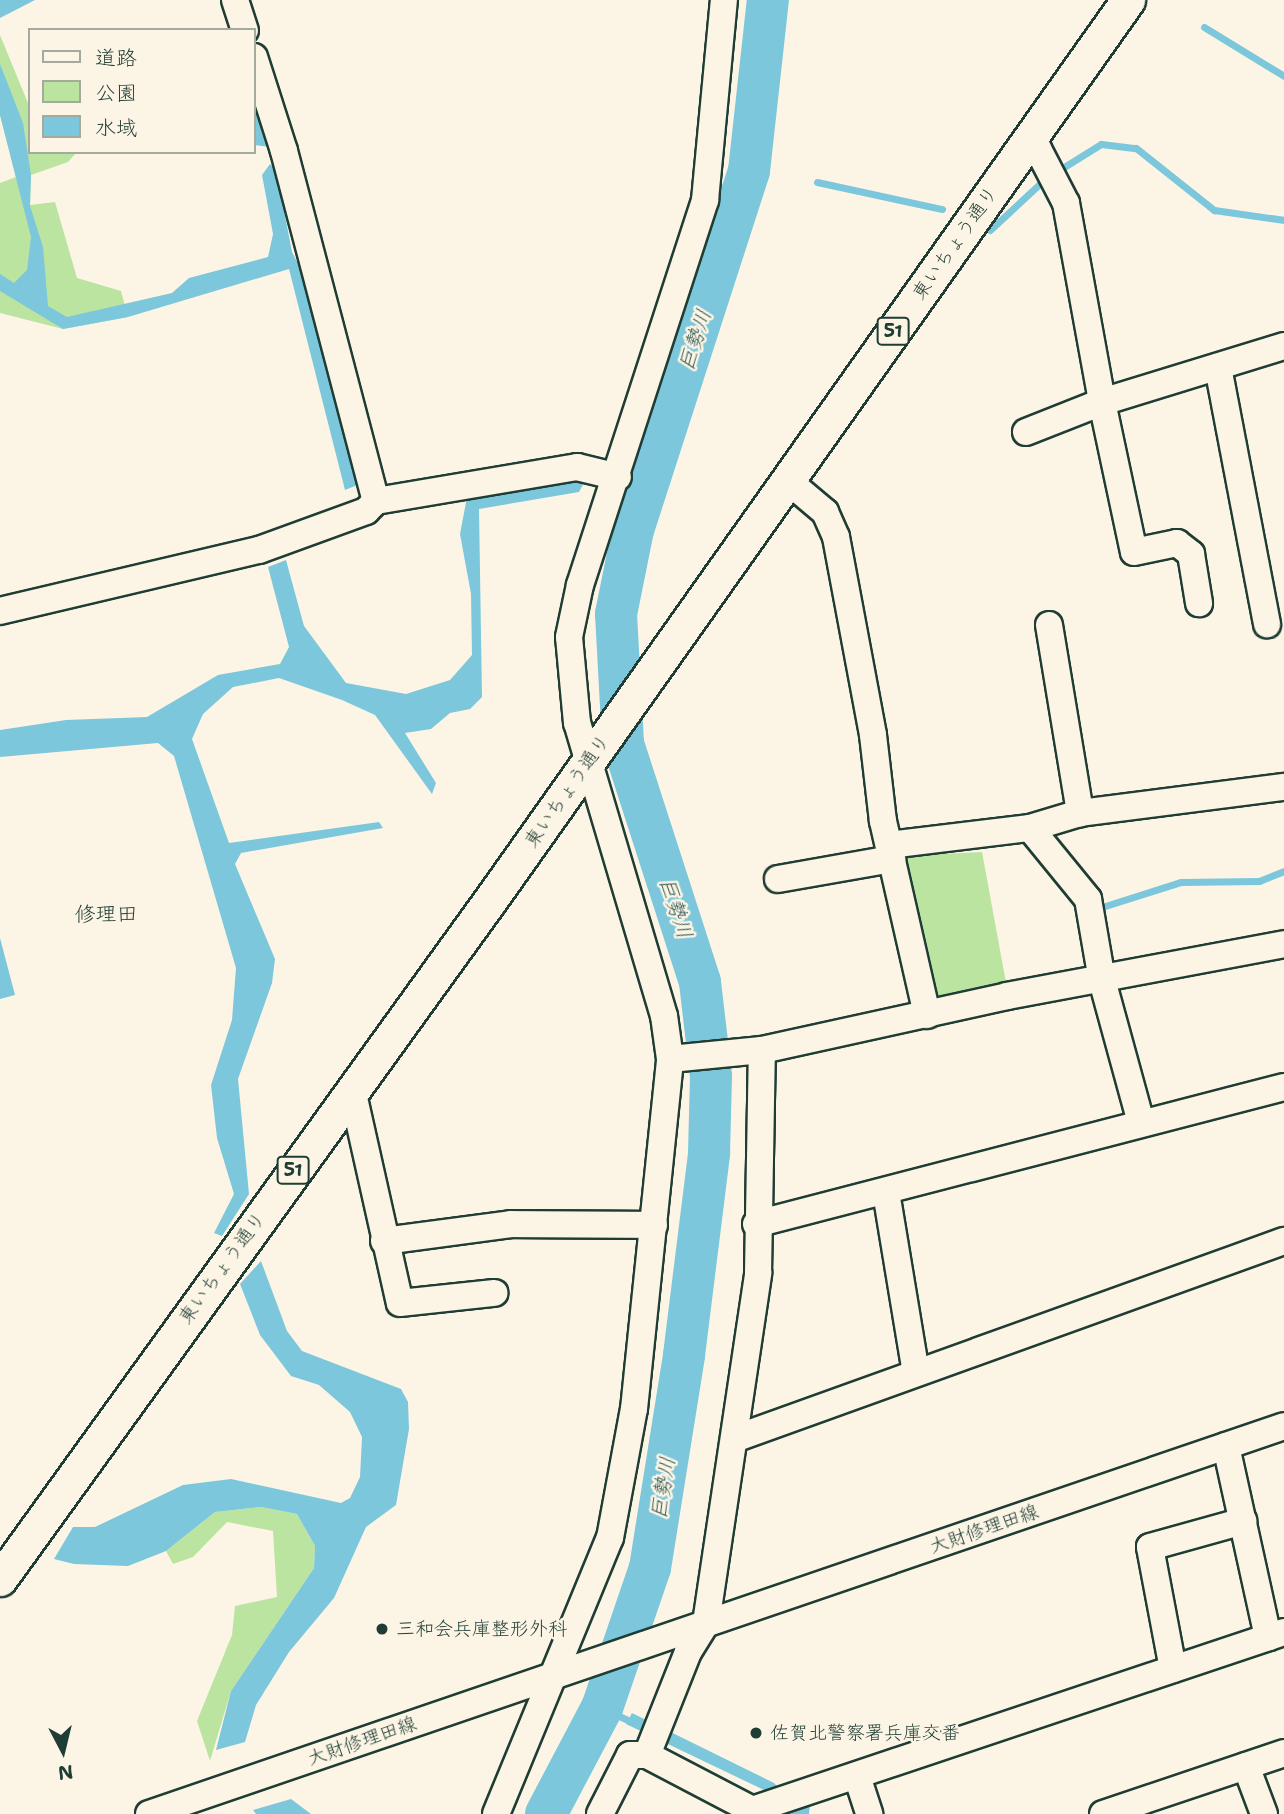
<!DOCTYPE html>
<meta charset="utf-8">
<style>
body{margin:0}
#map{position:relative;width:1284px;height:1814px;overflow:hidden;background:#fcf5e5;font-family:"Shantell Sans","Klee One",sans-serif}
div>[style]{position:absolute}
.green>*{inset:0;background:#bbe4a0}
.water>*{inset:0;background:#7cc7db}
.stream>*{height:7px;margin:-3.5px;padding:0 3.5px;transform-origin:3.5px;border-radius:3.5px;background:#7cc7db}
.river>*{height:42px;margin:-21px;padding:0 21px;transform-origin:21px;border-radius:21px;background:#7cc7db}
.roads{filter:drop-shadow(2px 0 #1f3d34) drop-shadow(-2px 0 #1f3d34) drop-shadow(0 2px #1f3d34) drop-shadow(0 -2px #1f3d34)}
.minor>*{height:26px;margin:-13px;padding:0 13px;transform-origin:13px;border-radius:13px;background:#fcf5e5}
.major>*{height:33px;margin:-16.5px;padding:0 16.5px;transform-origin:16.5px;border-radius:16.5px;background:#fcf5e5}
.dots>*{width:19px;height:19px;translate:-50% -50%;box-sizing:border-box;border:4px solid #fcf5e5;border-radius:50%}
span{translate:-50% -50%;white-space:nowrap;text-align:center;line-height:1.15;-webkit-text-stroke:5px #fcf5e5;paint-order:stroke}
.shield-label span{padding:2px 5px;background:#fcf5e5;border:2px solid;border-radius:5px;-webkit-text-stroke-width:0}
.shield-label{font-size:18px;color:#1f3d34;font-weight:700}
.street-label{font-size:19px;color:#1f3d34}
.poi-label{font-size:19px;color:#1f3d34}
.left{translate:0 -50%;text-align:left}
.water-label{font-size:21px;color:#325955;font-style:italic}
.neighbourhood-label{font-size:21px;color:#1f3d34}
.legend{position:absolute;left:28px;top:28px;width:228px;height:126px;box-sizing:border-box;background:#fcf5e5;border:2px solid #a4ab9e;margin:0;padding:9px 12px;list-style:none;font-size:21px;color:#1f3d34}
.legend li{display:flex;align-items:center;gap:14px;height:35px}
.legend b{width:35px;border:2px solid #a4ab9e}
.north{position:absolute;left:28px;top:1716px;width:70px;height:70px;-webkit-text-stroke:5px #fcf5e5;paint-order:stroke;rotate:173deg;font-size:19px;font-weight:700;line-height:28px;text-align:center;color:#1f3d34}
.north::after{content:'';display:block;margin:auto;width:24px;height:32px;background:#1f3d34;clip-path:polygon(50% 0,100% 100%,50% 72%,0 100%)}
</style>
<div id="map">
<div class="green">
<div style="clip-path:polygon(0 35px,30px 108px,30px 152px,77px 152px,68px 162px,31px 175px,30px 205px,55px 202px,77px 278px,121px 291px,128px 317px,63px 329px,0 313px,0 183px,16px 177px,0 115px)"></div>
<div style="clip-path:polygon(982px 852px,1007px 988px,936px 1003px,903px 856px)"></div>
<div style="clip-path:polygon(261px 1507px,297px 1514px,315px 1546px,314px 1568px,231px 1691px,210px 1761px,197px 1721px,232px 1635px,235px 1606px,277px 1597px,273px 1531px,227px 1522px,193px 1557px,173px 1564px,166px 1551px,215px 1512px)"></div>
</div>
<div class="water">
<div style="clip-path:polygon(0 0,35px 0,0 18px)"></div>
<div style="clip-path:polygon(0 64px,23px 123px,31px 175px,30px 206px,43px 247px,48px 306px,67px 317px,172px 293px,189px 278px,268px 257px,273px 234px,262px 175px,270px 164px,276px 169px,292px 252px,311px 289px,360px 484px,345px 490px,289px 269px,128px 317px,63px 329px,0 291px,0 274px,14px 283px,27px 270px,31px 237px,0 115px)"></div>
<div style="clip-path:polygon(254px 96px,270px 147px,254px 145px)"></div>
<div style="clip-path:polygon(586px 479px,579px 492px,479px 509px,482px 697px,470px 709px,450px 713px,431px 729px,405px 733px,436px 783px,432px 794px,375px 715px,342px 700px,279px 678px,233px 687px,203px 714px,192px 739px,229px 843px,379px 822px,383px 828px,241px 853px,235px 864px,275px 959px,272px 983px,238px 1079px,249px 1194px,222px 1236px,214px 1233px,234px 1194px,217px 1138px,211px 1085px,232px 1020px,236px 968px,174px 756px,158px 743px,0 757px,0 730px,66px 720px,147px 717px,218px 675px,280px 664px,289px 647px,268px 567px,286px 560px,304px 626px,346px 683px,406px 694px,450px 680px,472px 655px,471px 594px,460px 534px,467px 497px)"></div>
<div style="clip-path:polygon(0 938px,15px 995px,0 999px)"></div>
<div style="clip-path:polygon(261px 1261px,287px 1331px,302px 1351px,401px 1389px,408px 1402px,409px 1429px,396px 1505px,366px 1527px,334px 1598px,289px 1652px,256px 1705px,245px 1742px,216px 1750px,231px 1691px,314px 1568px,315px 1546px,297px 1514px,261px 1507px,215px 1512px,166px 1551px,128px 1566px,74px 1564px,54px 1559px,73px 1527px,95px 1527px,183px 1485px,231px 1479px,341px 1503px,350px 1498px,360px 1477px,362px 1437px,350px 1412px,319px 1385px,291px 1376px,260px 1335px,240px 1284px)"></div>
<div style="clip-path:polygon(632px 1713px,774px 1783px,799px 1808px,810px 1804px,809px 1814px,778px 1814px,785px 1811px,764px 1790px,626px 1724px)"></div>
<div style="clip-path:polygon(291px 1799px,311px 1814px,256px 1814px,253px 1810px)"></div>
</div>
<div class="stream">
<div style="left:1204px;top:27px;width:94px;rotate:31.5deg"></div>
<div style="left:1056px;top:172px;width:53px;rotate:-31.9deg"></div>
<div style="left:1101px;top:144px;width:35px;rotate:7deg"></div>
<div style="left:1136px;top:148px;width:100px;rotate:38.5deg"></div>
<div style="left:1214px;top:210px;width:71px;rotate:8.1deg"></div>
<div style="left:817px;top:182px;width:128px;rotate:12.2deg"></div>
<div style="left:990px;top:230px;width:76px;rotate:-42.9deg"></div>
<div style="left:1102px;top:907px;width:83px;rotate:-17.6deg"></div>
<div style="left:1181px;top:882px;width:78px;rotate:-0.7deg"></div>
<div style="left:1259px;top:881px;width:27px;rotate:-22deg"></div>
<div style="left:602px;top:1708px;width:38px;rotate:25deg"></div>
</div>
<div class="river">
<div style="left:546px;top:1814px;width:120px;rotate:-62.2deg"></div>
<div style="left:602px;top:1708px;width:148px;rotate:-71.1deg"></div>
<div style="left:650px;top:1568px;width:216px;rotate:-80.9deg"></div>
<div style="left:684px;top:1355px;width:204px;rotate:-82.9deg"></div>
<div style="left:709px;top:1153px;width:77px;rotate:-88.5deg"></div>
<div style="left:711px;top:1076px;width:95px;rotate:-96.7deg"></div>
<div style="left:700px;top:982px;width:251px;rotate:-107.9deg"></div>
<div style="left:623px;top:743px;width:129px;rotate:-93.1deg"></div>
<div style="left:616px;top:614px;width:86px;rotate:-78.6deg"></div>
<div style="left:633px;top:530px;width:377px;rotate:-72.1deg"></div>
<div style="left:749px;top:171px;width:172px;rotate:-83.7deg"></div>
</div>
<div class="roads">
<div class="minor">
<div style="left:235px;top:0;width:32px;rotate:72deg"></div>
<div style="left:254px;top:57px;width:99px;rotate:72.3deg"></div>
<div style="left:284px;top:151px;width:362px;rotate:75.3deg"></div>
<div style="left:1028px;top:141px;width:13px;rotate:39deg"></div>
<div style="left:1038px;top:149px;width:61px;rotate:62.6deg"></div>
<div style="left:1066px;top:203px;width:202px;rotate:79.7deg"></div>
<div style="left:1102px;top:402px;width:190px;rotate:-17.1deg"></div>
<div style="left:1218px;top:367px;width:262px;rotate:79.2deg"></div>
<div style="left:1026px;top:432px;width:82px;rotate:-21.5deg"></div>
<div style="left:1102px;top:402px;width:153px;rotate:78deg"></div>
<div style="left:1134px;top:552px;width:44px;rotate:-11.8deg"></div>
<div style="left:1177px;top:543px;width:18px;rotate:38deg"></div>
<div style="left:1191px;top:554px;width:50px;rotate:80.7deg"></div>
<div style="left:787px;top:480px;width:50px;rotate:40.1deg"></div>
<div style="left:825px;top:512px;width:27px;rotate:66deg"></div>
<div style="left:836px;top:537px;width:201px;rotate:79.4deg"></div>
<div style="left:873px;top:735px;width:87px;rotate:83.4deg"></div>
<div style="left:883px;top:821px;width:199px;rotate:77.2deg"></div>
<div style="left:0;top:611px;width:266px;rotate:-13.3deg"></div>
<div style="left:259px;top:550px;width:114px;rotate:-20deg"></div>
<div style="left:366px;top:511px;width:14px;rotate:-45deg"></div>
<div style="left:376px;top:501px;width:204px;rotate:-9.6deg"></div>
<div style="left:577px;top:467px;width:42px;rotate:13.7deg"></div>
<div style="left:1049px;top:625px;width:191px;rotate:80.6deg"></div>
<div style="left:1030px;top:828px;width:92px;rotate:50.8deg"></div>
<div style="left:1088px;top:899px;width:82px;rotate:80.2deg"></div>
<div style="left:1102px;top:980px;width:148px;rotate:74.7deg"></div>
<div style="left:889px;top:845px;width:142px;rotate:-6.9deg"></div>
<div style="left:1030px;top:828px;width:52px;rotate:-16.7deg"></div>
<div style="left:1080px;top:813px;width:206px;rotate:-7.3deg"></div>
<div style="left:778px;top:879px;width:116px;rotate:-10deg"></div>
<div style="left:670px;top:1059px;width:92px;rotate:-5.6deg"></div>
<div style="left:762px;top:1050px;width:251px;rotate:-12.4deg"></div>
<div style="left:1007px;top:996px;width:282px;rotate:-10.6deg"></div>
<div style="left:352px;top:1089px;width:219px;rotate:77.4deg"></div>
<div style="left:400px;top:1303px;width:95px;rotate:-6.1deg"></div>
<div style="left:886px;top:1192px;width:183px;rotate:80.6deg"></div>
<div style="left:756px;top:1224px;width:545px;rotate:-14.55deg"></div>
<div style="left:384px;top:1241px;width:128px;rotate:-7.6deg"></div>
<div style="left:511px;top:1224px;width:143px;rotate:0.4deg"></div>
<div style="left:734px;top:1439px;width:585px;rotate:-19.8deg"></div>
<div style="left:1226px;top:1446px;width:196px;rotate:77.6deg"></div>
<div style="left:1173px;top:1669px;width:124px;rotate:-100.7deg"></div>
<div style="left:1150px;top:1547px;width:97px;rotate:-15.6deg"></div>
<div style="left:647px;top:1755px;width:111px;rotate:-68.3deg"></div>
<div style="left:688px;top:1652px;width:34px;rotate:-58deg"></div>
<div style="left:706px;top:1623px;width:354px;rotate:-81.5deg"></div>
<div style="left:758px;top:1273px;width:223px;rotate:-89deg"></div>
<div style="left:1246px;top:1766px;width:51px;rotate:69.4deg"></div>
<div style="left:857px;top:1776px;width:40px;rotate:72deg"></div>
<div style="left:149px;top:1814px;width:1199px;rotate:-18.87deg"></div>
<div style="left:496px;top:1814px;width:299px;rotate:-67.6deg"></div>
<div style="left:610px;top:1538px;width:131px;rotate:-79.5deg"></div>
<div style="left:634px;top:1409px;width:352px;rotate:-84.1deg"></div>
<div style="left:670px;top:1059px;width:43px;rotate:-97.9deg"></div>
<div style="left:664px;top:1016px;width:306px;rotate:-106.5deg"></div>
<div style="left:577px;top:723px;width:86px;rotate:-95.3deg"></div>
<div style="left:569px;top:637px;width:53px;rotate:-78.1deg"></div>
<div style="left:580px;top:585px;width:405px;rotate:-72deg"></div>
<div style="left:705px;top:200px;width:201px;rotate:-84.6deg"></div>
<div style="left:600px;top:1814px;width:66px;rotate:-63deg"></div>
<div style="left:630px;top:1755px;width:17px"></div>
<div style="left:647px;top:1755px;width:119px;rotate:27.6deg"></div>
<div style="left:752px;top:1810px;width:561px;rotate:-18.5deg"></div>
<div style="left:1103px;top:1814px;width:191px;rotate:-18.6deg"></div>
</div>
<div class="major">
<div style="left:0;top:1579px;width:839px;rotate:-54.17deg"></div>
<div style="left:491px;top:899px;width:1102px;rotate:-54.68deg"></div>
</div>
</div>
<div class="dots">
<div style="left:382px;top:1629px;background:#1f3d34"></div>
<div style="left:756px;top:1733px;background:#1f3d34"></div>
</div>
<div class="shield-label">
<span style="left:893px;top:331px">51</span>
<span style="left:293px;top:1170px">51</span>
</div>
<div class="street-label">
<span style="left:955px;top:243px;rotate:-55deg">東いちょう通り</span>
<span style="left:567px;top:791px;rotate:-55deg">東いちょう通り</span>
<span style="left:222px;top:1268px;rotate:-54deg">東いちょう通り</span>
<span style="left:984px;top:1529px;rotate:-19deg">大財修理田線</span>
<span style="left:362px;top:1741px;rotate:-19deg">大財修理田線</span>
</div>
<div class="poi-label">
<span class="left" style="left:396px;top:1629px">三和会兵庫整形外科</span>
<span class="left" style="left:770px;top:1733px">佐賀北警察署兵庫交番</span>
</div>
<div class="water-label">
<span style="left:695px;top:340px;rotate:-72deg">巨勢川</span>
<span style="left:676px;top:908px;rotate:72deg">巨勢川</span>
<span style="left:663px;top:1488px;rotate:-81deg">巨勢川</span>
</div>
<div class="neighbourhood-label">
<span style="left:106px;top:914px">修理田</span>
</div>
<ul class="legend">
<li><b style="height:9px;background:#fcf5e5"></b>道路</li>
<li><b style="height:19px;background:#bbe4a0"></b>公園</li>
<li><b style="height:19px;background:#7cc7db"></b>水域</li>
</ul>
<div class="north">N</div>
</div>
